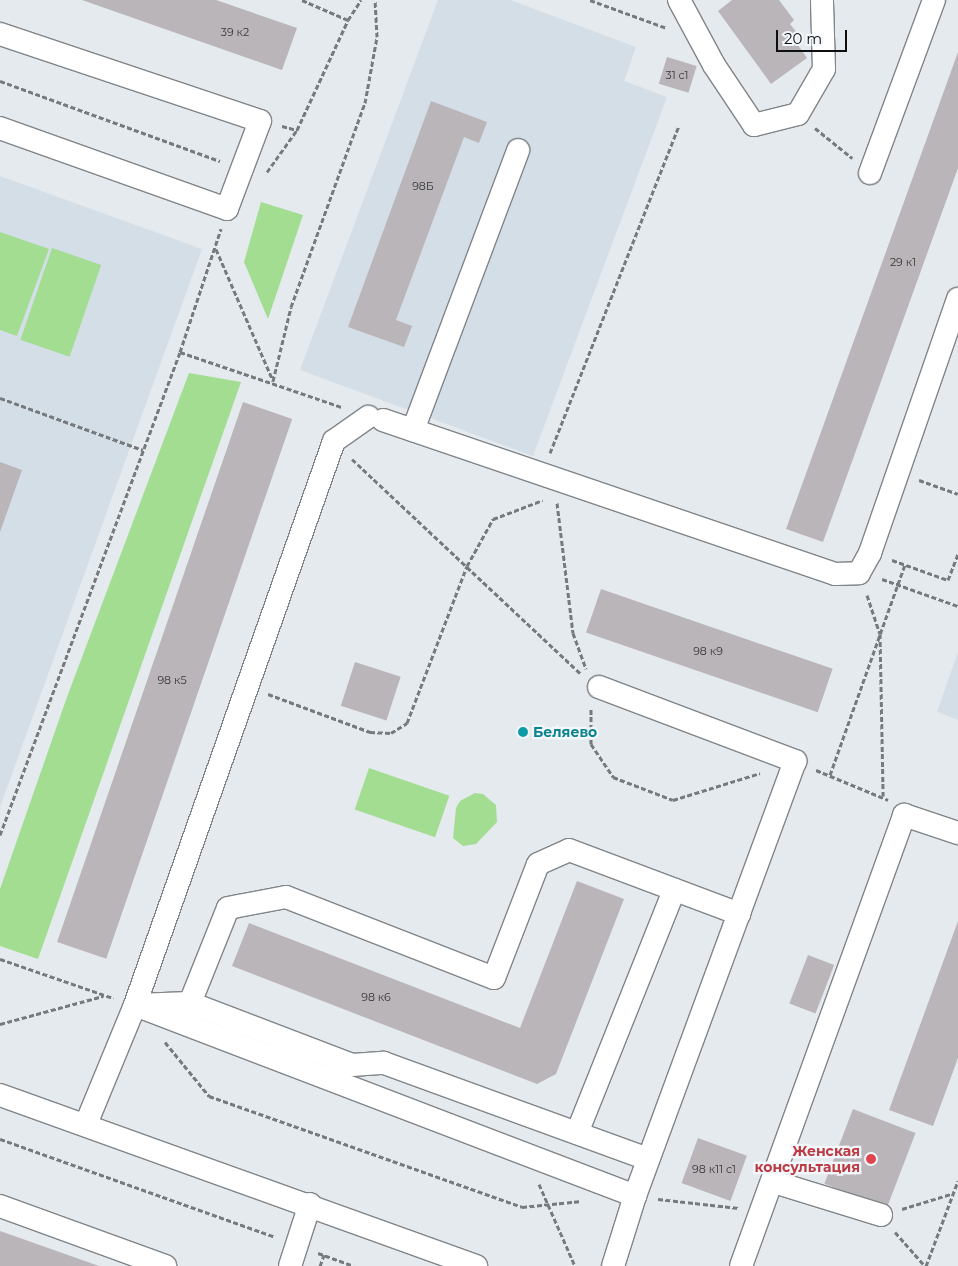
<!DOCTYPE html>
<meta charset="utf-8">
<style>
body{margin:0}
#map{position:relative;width:958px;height:1266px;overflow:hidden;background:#e5eaee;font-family:Montserrat,sans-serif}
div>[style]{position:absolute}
.built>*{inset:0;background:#d3dee7}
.green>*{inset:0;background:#a2dd92;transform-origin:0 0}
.building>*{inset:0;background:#bab5b9;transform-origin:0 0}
.path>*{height:3px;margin-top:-1.5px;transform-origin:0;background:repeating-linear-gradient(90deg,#777a7d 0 5px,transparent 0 7.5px)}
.roads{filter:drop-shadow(1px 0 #808589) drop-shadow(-1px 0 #808589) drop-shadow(0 1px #808589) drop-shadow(0 -1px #808589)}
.minor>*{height:22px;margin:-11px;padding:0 11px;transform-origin:11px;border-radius:11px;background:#fff}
.dots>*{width:14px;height:14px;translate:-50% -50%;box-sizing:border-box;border:2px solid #f2f7fb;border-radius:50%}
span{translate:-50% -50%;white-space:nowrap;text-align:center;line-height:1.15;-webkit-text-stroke:4.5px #f2f7fb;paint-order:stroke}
.number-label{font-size:11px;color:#38383a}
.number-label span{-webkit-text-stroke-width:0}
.culture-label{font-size:14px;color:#0d838f;font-weight:700}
.left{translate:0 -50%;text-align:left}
.health-label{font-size:14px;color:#be3a42;font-weight:700}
.right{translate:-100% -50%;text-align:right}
.scale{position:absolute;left:776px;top:30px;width:71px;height:22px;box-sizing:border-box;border:2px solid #0c0e0f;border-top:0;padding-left:6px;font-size:15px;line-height:18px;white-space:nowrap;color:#0c0e0f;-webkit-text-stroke:4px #f2f7fb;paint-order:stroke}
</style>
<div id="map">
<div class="built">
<div style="clip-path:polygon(438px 0,510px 0,636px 47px,624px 81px,667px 97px,533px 456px,300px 370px)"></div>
<div style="clip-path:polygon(0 176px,202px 249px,0 807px)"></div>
<div style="clip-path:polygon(958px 652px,958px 720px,937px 712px)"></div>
</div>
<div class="green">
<div style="clip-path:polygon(261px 202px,303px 215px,268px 319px,244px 262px)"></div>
<div style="clip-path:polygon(0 232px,49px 249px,17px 336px,0 330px)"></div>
<div style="left:52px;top:248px;width:52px;height:97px;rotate:19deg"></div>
<div style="clip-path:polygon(189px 373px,241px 382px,38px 959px,0 946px,0 889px,67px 697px)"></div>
<div style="left:369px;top:768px;width:85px;height:44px;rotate:19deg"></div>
<div style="clip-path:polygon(475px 793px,483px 794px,496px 805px,497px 822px,476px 844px,463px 846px,453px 838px,456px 808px,460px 801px)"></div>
</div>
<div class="building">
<div style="clip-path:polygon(82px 0,216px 0,297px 28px,282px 70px)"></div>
<div style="clip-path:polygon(732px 0,779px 0,794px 20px,790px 24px,798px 34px,793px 38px,807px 58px,771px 84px,718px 11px)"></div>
<div style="clip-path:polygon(958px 52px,958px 168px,823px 542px,786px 529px)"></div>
<div style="left:667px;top:57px;width:31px;height:28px;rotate:17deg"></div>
<div style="clip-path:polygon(431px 101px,487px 122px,479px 143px,464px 137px,396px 320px,412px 326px,404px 347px,348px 327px)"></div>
<div style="left:243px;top:402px;width:52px;height:571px;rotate:19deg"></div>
<div style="clip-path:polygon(0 462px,22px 470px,0 532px)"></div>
<div style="left:601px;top:589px;width:245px;height:46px;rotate:19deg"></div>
<div style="left:355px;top:662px;width:48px;height:46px;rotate:18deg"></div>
<div style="clip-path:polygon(577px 881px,624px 899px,556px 1074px,537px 1084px,232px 966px,249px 923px,520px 1028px)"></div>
<div style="clip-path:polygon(958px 921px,958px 1058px,933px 1126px,889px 1110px)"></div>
<div style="left:808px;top:955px;width:28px;height:52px;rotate:21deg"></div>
<div style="left:853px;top:1109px;width:67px;height:80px;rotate:21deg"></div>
<div style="left:698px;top:1138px;width:52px;height:48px;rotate:20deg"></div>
<div style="clip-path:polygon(0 1231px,99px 1266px,0 1266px)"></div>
</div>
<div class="path">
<div style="left:302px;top:0;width:50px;rotate:23.5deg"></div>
<div style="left:348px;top:20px;width:24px;rotate:-57deg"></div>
<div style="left:590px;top:0;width:82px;rotate:20deg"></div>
<div style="left:0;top:81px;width:234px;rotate:20deg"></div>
<div style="left:282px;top:126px;width:16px;rotate:15deg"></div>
<div style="left:297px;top:130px;width:121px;rotate:-65.1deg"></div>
<div style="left:815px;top:128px;width:48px;rotate:39deg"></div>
<div style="left:267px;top:172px;width:52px;rotate:-54.5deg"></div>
<div style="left:216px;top:249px;width:144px;rotate:66.6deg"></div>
<div style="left:180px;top:352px;width:130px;rotate:-71.6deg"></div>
<div style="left:273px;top:381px;width:76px;rotate:-76.3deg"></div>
<div style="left:291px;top:307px;width:217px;rotate:-70.1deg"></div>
<div style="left:365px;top:103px;width:67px;rotate:-79.7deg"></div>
<div style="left:377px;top:37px;width:37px;rotate:-93deg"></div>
<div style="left:0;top:398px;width:152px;rotate:20deg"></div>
<div style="left:550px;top:453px;width:352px;rotate:-68.5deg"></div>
<div style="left:352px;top:459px;width:314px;rotate:43.2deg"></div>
<div style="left:919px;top:480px;width:41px;rotate:19.7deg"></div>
<div style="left:557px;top:503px;width:131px;rotate:83deg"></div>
<div style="left:573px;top:633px;width:38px;rotate:70deg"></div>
<div style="left:892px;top:560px;width:59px;rotate:19.7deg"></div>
<div style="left:948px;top:580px;width:28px;rotate:-69deg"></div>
<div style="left:882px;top:579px;width:81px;rotate:19.6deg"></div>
<div style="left:867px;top:595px;width:41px;rotate:71.6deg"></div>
<div style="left:880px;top:634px;width:162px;rotate:88.9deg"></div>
<div style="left:268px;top:694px;width:109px;rotate:20.4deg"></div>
<div style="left:370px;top:732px;width:21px;rotate:3deg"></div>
<div style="left:391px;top:733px;width:19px;rotate:-32deg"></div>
<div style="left:407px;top:723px;width:168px;rotate:-69.1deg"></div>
<div style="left:467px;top:566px;width:54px;rotate:-61deg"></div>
<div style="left:493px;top:519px;width:53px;rotate:-20.8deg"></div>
<div style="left:591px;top:709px;width:35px;rotate:90deg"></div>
<div style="left:591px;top:744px;width:40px;rotate:56deg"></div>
<div style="left:613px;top:777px;width:64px;rotate:21deg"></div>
<div style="left:673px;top:800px;width:91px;rotate:-17.2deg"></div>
<div style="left:816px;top:770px;width:78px;rotate:22.6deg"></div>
<div style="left:830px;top:775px;width:224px;rotate:-70.4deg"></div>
<div style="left:0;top:835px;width:515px;rotate:-69.56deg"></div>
<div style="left:180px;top:352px;width:171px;rotate:18.8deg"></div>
<div style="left:0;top:959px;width:120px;rotate:19deg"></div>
<div style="left:0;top:1024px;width:107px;rotate:-15.2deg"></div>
<div style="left:165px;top:1042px;width:70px;rotate:50.8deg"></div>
<div style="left:209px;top:1096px;width:332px;rotate:19.5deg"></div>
<div style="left:522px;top:1207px;width:60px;rotate:-5.7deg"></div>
<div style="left:0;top:1139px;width:292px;rotate:19.6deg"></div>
<div style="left:539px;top:1184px;width:90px;rotate:66.3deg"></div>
<div style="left:658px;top:1199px;width:81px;rotate:6.3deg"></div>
<div style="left:902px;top:1209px;width:54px;rotate:-17.1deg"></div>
<div style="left:895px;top:1232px;width:45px;rotate:48.6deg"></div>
<div style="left:318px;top:1253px;width:38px;rotate:20deg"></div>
<div style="left:320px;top:1266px;width:12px;rotate:-70deg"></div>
<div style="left:926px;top:1266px;width:91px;rotate:-69.4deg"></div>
</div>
<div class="roads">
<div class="minor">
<div style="left:679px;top:0;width:74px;rotate:61.7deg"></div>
<div style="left:714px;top:65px;width:72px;rotate:56.3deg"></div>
<div style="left:754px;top:125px;width:45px;rotate:-14deg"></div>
<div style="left:798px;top:114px;width:52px;rotate:-60deg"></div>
<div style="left:824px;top:69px;width:69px;rotate:-91.7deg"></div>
<div style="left:0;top:34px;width:274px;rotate:18.5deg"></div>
<div style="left:260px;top:121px;width:94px;rotate:110.6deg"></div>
<div style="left:227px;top:209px;width:241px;rotate:-160.4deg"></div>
<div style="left:870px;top:173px;width:184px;rotate:-69.7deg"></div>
<div style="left:383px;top:420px;width:478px;rotate:18.8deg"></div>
<div style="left:835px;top:574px;width:24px;rotate:-2deg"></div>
<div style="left:859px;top:573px;width:23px;rotate:-61deg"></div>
<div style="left:870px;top:553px;width:269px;rotate:-70.9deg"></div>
<div style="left:413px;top:430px;width:299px;rotate:-69.4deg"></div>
<div style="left:599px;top:687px;width:210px;rotate:20.7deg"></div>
<div style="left:795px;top:761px;width:463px;rotate:110.2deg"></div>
<div style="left:190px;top:1003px;width:173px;rotate:20.9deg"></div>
<div style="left:352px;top:1065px;width:32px;rotate:-4deg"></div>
<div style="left:384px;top:1063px;width:281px;rotate:20deg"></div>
<div style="left:135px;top:1005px;width:55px;rotate:-2.1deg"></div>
<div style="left:190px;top:1003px;width:102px;rotate:-68.2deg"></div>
<div style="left:228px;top:908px;width:59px;rotate:-10.7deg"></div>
<div style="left:286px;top:897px;width:223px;rotate:21.3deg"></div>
<div style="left:494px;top:978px;width:122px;rotate:-68.9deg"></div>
<div style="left:538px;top:864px;width:34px;rotate:-24deg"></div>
<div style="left:569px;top:850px;width:182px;rotate:20.6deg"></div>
<div style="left:143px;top:1008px;width:527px;rotate:20.91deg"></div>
<div style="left:635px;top:1196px;width:73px;rotate:107.4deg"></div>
<div style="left:0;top:1095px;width:506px;rotate:19.76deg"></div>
<div style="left:86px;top:1124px;width:129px;rotate:-67.6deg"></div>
<div style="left:135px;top:1005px;width:598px;rotate:-70.57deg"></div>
<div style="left:334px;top:441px;width:42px;rotate:-35.2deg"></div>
<div style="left:577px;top:1133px;width:262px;rotate:-68.2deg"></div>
<div style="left:774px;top:1182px;width:112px;rotate:17.1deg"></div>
<div style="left:0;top:1206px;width:176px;rotate:20deg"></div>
<div style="left:290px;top:1266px;width:65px;rotate:-72.1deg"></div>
<div style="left:741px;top:1266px;width:480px;rotate:-70.1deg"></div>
<div style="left:904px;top:815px;width:57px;rotate:18.4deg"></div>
</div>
</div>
<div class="dots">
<div style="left:523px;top:732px;background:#0f9aa8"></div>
<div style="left:871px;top:1159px;background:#e0444e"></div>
</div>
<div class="number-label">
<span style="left:235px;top:32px">39 к2</span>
<span style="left:677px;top:75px">31 с1</span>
<span style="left:423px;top:186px">98Б</span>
<span style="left:903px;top:262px">29 к1</span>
<span style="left:708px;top:651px">98 к9</span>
<span style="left:172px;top:680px">98 к5</span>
<span style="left:376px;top:997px">98 к6</span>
<span style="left:714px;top:1169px">98 к11 с1</span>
</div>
<div class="culture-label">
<span class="left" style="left:533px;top:732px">Беляево</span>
</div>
<div class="health-label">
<span class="right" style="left:860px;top:1159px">Женская<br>консультация</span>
</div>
<div class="scale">20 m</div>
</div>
